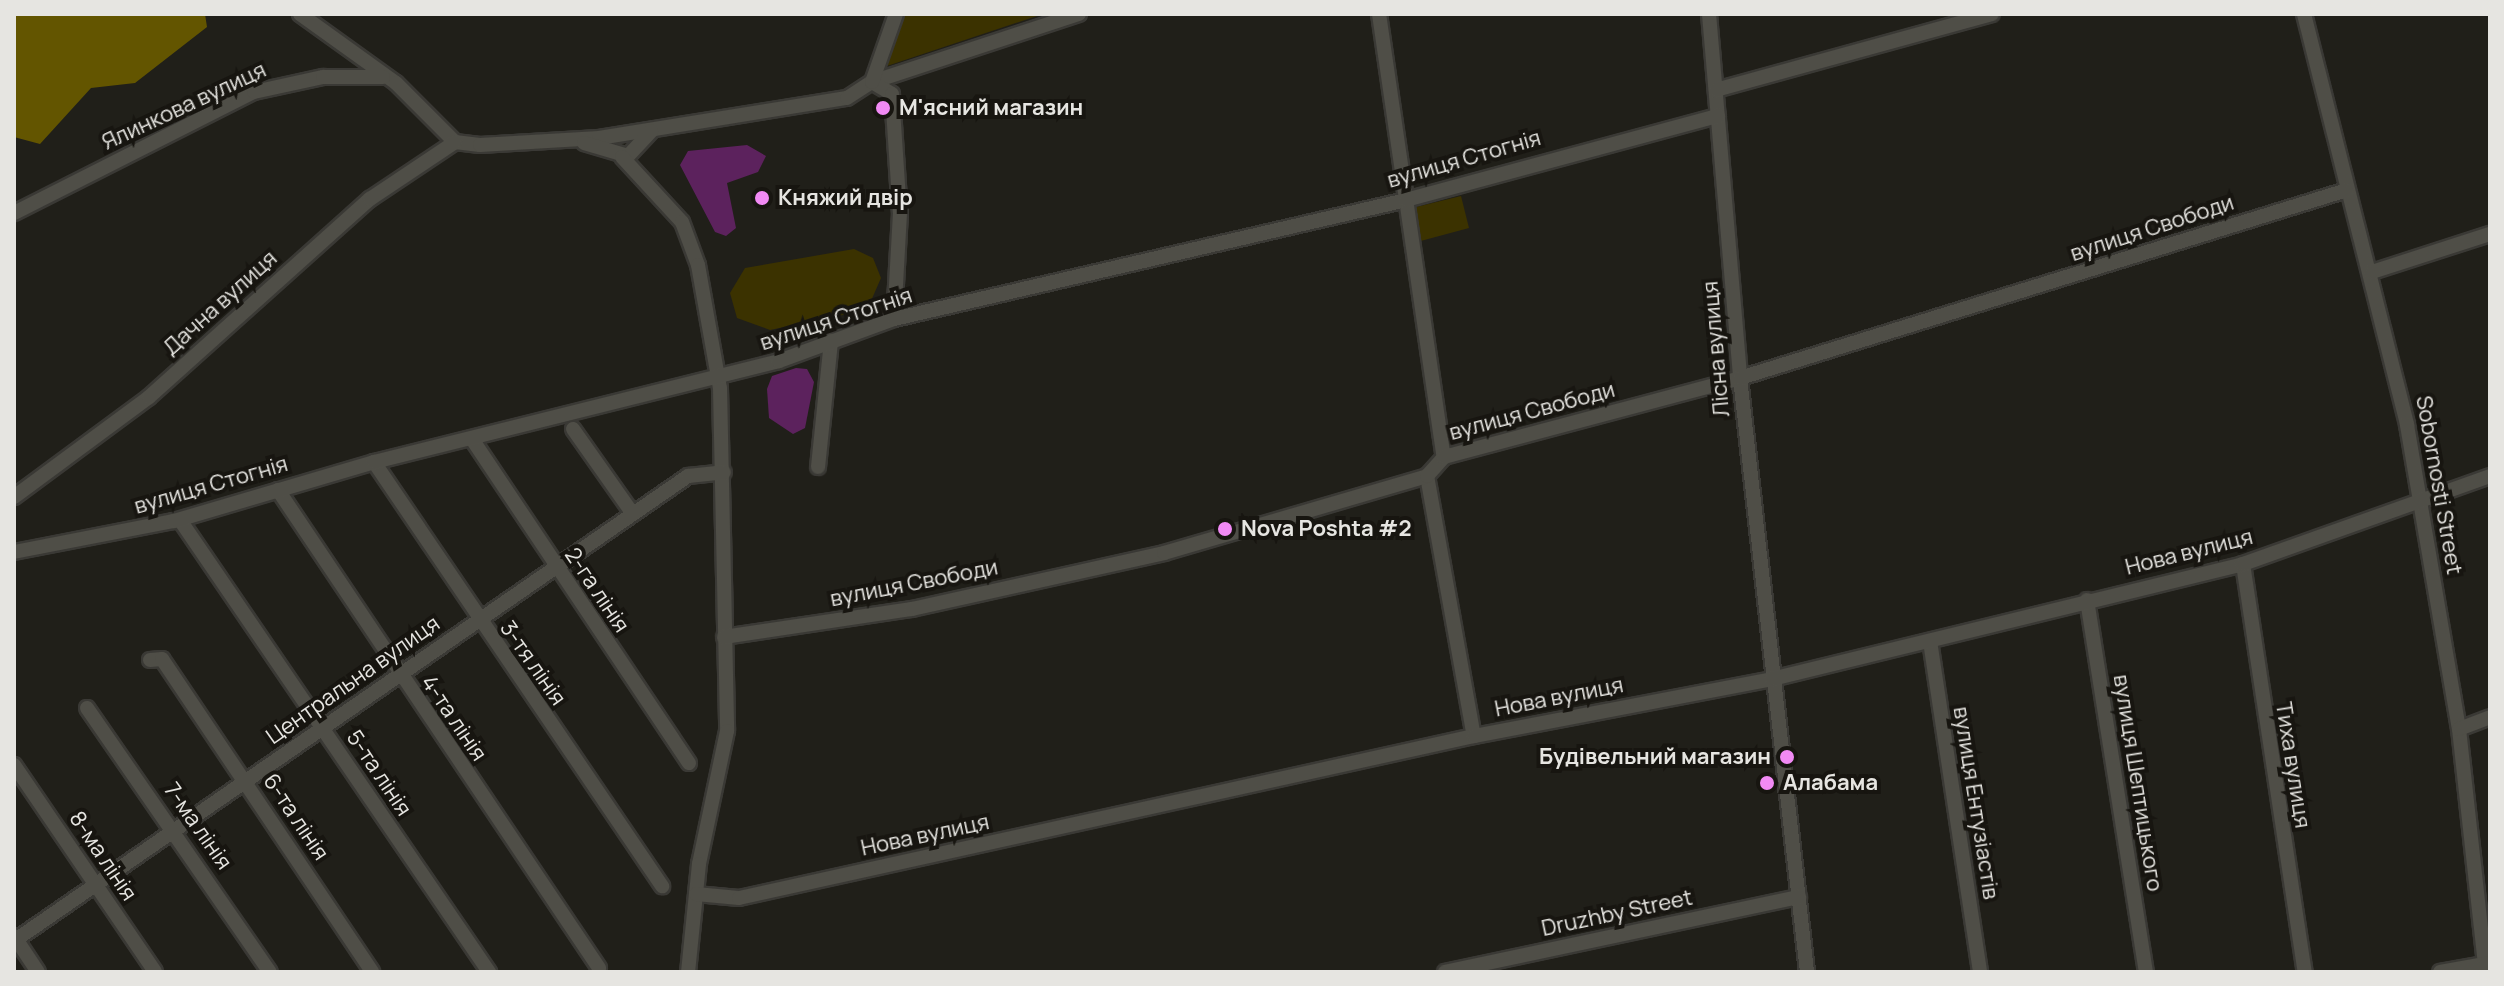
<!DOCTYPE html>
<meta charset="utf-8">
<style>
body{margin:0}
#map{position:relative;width:2504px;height:986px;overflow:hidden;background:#201f19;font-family:Manrope,sans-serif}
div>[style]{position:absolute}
.green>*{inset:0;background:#3b3200}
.forest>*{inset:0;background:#635500}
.water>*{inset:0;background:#5c225d}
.roads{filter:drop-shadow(2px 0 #3a3935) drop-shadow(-2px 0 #3a3935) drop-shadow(0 2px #3a3935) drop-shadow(0 -2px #3a3935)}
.minor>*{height:14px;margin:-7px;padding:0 7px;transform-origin:7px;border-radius:7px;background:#4f4e47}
.dots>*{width:22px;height:22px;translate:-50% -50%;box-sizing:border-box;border:4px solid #171510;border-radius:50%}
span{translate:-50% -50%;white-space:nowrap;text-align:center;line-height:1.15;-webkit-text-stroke:8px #171510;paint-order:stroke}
.street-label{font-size:22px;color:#e6e5e1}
.poi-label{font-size:22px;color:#e6e5e1;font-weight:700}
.left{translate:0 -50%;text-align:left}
.right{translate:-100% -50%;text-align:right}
.frame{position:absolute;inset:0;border:16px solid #e6e5e1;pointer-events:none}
</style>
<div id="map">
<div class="green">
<div style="clip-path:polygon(903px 14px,1043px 14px,881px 68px)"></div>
<div style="clip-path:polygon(1461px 196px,1469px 228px,1417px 242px,1416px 207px)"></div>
<div style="clip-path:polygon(854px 249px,873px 258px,881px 278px,867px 310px,770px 330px,737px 318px,730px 293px,745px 268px)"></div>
</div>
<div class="forest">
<div style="clip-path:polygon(14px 14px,205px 14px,207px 27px,135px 83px,91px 88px,40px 144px,14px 137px)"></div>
</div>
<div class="water">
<div style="clip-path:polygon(747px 145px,766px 156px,758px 172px,727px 183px,736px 228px,726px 236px,715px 232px,680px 165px,688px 151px)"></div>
<div style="clip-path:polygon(796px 368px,807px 369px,814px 382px,805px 428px,793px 434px,769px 418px,767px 389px,772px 376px)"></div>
</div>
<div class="roads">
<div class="minor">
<div style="left:300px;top:14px;width:118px;rotate:35.7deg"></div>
<div style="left:396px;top:83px;width:83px;rotate:45deg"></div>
<div style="left:455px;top:142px;width:25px;rotate:7deg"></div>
<div style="left:480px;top:145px;width:119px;rotate:-3.4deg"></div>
<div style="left:599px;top:138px;width:251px;rotate:-9.2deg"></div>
<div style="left:847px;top:98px;width:30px;rotate:-33deg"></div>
<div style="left:872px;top:82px;width:218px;rotate:-18.2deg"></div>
<div style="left:1379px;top:14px;width:448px;rotate:81.7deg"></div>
<div style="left:1709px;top:14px;width:365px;rotate:85.1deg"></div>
<div style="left:1740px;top:378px;width:598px;rotate:83.56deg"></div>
<div style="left:2304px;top:14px;width:424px;rotate:75.9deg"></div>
<div style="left:2407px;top:425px;width:308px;rotate:80.3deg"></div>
<div style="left:2459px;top:729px;width:244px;rotate:83.7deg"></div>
<div style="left:872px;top:82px;width:23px;rotate:31deg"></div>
<div style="left:892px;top:94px;width:119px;rotate:86.2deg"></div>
<div style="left:900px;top:213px;width:106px;rotate:93.2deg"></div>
<div style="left:872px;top:82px;width:72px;rotate:-70.6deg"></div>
<div style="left:1716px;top:90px;width:286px;rotate:-15.4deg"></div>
<div style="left:584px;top:143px;width:46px;rotate:16.5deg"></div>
<div style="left:628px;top:156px;width:34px;rotate:-47deg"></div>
<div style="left:622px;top:157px;width:88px;rotate:47.3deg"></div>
<div style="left:682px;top:222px;width:46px;rotate:69.6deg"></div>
<div style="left:698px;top:265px;width:125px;rotate:79.9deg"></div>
<div style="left:720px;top:388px;width:343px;rotate:88.8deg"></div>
<div style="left:727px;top:731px;width:136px;rotate:101.9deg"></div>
<div style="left:699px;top:864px;width:109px;rotate:95.8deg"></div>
<div style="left:14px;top:213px;width:269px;rotate:-26.8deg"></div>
<div style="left:254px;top:92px;width:71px;rotate:-12.3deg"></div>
<div style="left:323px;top:77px;width:60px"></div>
<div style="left:2372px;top:272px;width:124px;rotate:-17.9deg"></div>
<div style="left:573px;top:429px;width:104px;rotate:54.8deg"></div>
<div style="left:472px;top:439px;width:390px;rotate:56.2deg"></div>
<div style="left:374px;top:462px;width:513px;rotate:55.81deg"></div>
<div style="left:818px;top:467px;width:127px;rotate:-84.1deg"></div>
<div style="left:1427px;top:476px;width:264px;rotate:79.8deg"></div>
<div style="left:278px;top:490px;width:576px;rotate:56.12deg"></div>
<div style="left:14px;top:497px;width:168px;rotate:-36.5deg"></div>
<div style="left:149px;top:397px;width:297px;rotate:-41.9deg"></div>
<div style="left:370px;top:199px;width:102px;rotate:-33.8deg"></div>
<div style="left:180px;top:520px;width:548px;rotate:55.64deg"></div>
<div style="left:14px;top:552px;width:163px;rotate:-11deg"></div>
<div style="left:174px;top:521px;width:209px;rotate:-16.4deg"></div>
<div style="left:374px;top:462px;width:417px;rotate:-14deg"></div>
<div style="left:779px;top:361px;width:122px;rotate:-20.1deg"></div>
<div style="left:894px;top:319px;width:526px;rotate:-13.08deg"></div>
<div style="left:1406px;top:200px;width:323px;rotate:-15.1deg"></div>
<div style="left:2243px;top:564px;width:413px;rotate:81.4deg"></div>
<div style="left:2087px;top:600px;width:377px;rotate:81deg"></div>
<div style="left:724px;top:637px;width:190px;rotate:-8.5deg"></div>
<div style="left:912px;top:609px;width:258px;rotate:-12.5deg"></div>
<div style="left:1164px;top:553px;width:274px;rotate:-16.3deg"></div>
<div style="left:1427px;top:476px;width:25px;rotate:-48deg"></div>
<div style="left:1444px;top:457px;width:306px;rotate:-14.9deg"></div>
<div style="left:1740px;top:378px;width:635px;rotate:-17.21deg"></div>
<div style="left:1930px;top:641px;width:335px;rotate:81.4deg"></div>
<div style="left:150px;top:660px;width:12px;rotate:-5deg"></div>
<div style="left:162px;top:659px;width:377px;rotate:56.1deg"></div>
<div style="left:87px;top:708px;width:321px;rotate:55.3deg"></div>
<div style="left:2459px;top:729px;width:33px;rotate:-21deg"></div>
<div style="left:14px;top:765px;width:250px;rotate:55.7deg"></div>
<div style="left:696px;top:894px;width:43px;rotate:5.3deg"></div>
<div style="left:739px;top:898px;width:753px;rotate:-12.43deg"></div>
<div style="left:1474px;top:736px;width:303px;rotate:-10.8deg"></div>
<div style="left:1772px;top:679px;width:485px;rotate:-13.7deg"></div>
<div style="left:2243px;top:564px;width:262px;rotate:-19.6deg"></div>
<div style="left:14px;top:936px;width:43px;rotate:56.3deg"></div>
<div style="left:14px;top:941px;width:819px;rotate:-34.6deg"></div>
<div style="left:688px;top:476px;width:36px;rotate:-6deg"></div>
<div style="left:1445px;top:972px;width:362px;rotate:-12deg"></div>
<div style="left:2440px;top:972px;width:51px;rotate:-10.2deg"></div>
</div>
</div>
<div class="dots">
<div style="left:883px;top:108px;background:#f18af4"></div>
<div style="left:762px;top:198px;background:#f18af4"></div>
<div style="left:1225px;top:529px;background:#f18af4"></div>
<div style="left:1787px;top:757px;background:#f18af4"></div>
<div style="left:1767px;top:783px;background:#f18af4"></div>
</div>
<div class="street-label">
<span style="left:184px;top:106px;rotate:-25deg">Ялинкова вулиця</span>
<span style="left:1464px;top:159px;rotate:-16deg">вулиця Стогнія</span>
<span style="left:2152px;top:228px;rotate:-18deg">вулиця Свободи</span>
<span style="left:220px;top:303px;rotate:-42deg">Дачна вулиця</span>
<span style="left:836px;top:319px;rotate:-18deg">вулиця Стогнія</span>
<span style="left:1716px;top:349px;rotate:-95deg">Лісна вулиця</span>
<span style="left:1532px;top:411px;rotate:-15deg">вулиця Свободи</span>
<span style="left:211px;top:485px;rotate:-16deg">вулиця Стогнія</span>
<span style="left:2439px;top:485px;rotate:80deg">Sobornosti Street</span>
<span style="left:2189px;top:552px;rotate:-14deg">Нова вулиця</span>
<span style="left:914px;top:583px;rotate:-11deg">вулиця Свободи</span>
<span style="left:597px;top:590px;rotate:56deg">2-га лінія</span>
<span style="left:533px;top:663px;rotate:55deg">3-тя лінія</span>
<span style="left:353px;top:680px;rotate:-35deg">Центральна вулиця</span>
<span style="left:1559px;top:697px;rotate:-11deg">Нова вулиця</span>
<span style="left:454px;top:718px;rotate:56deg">4-та лінія</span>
<span style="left:2293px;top:765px;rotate:81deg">Тиха вулиця</span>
<span style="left:379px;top:773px;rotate:56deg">5-та лінія</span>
<span style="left:2138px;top:783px;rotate:81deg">вулиця Шептицького</span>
<span style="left:1976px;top:803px;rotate:81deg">вулиця Ентузіастів</span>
<span style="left:296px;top:817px;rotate:56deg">6-та лінія</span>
<span style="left:198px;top:826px;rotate:55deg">7-ма лінія</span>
<span style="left:925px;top:835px;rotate:-12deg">Нова вулиця</span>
<span style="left:103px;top:856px;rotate:56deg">8-ма лінія</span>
<span style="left:1617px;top:913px;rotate:-12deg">Druzhby Street</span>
</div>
<div class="poi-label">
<span class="left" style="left:899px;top:108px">М'ясний магазин</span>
<span class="left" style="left:778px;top:198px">Княжий двір</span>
<span class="left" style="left:1241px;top:529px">Nova Poshta #2</span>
<span class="right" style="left:1771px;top:757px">Будівельний магазин</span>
<span class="left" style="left:1783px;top:783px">Алабама</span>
</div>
<div class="frame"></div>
</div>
